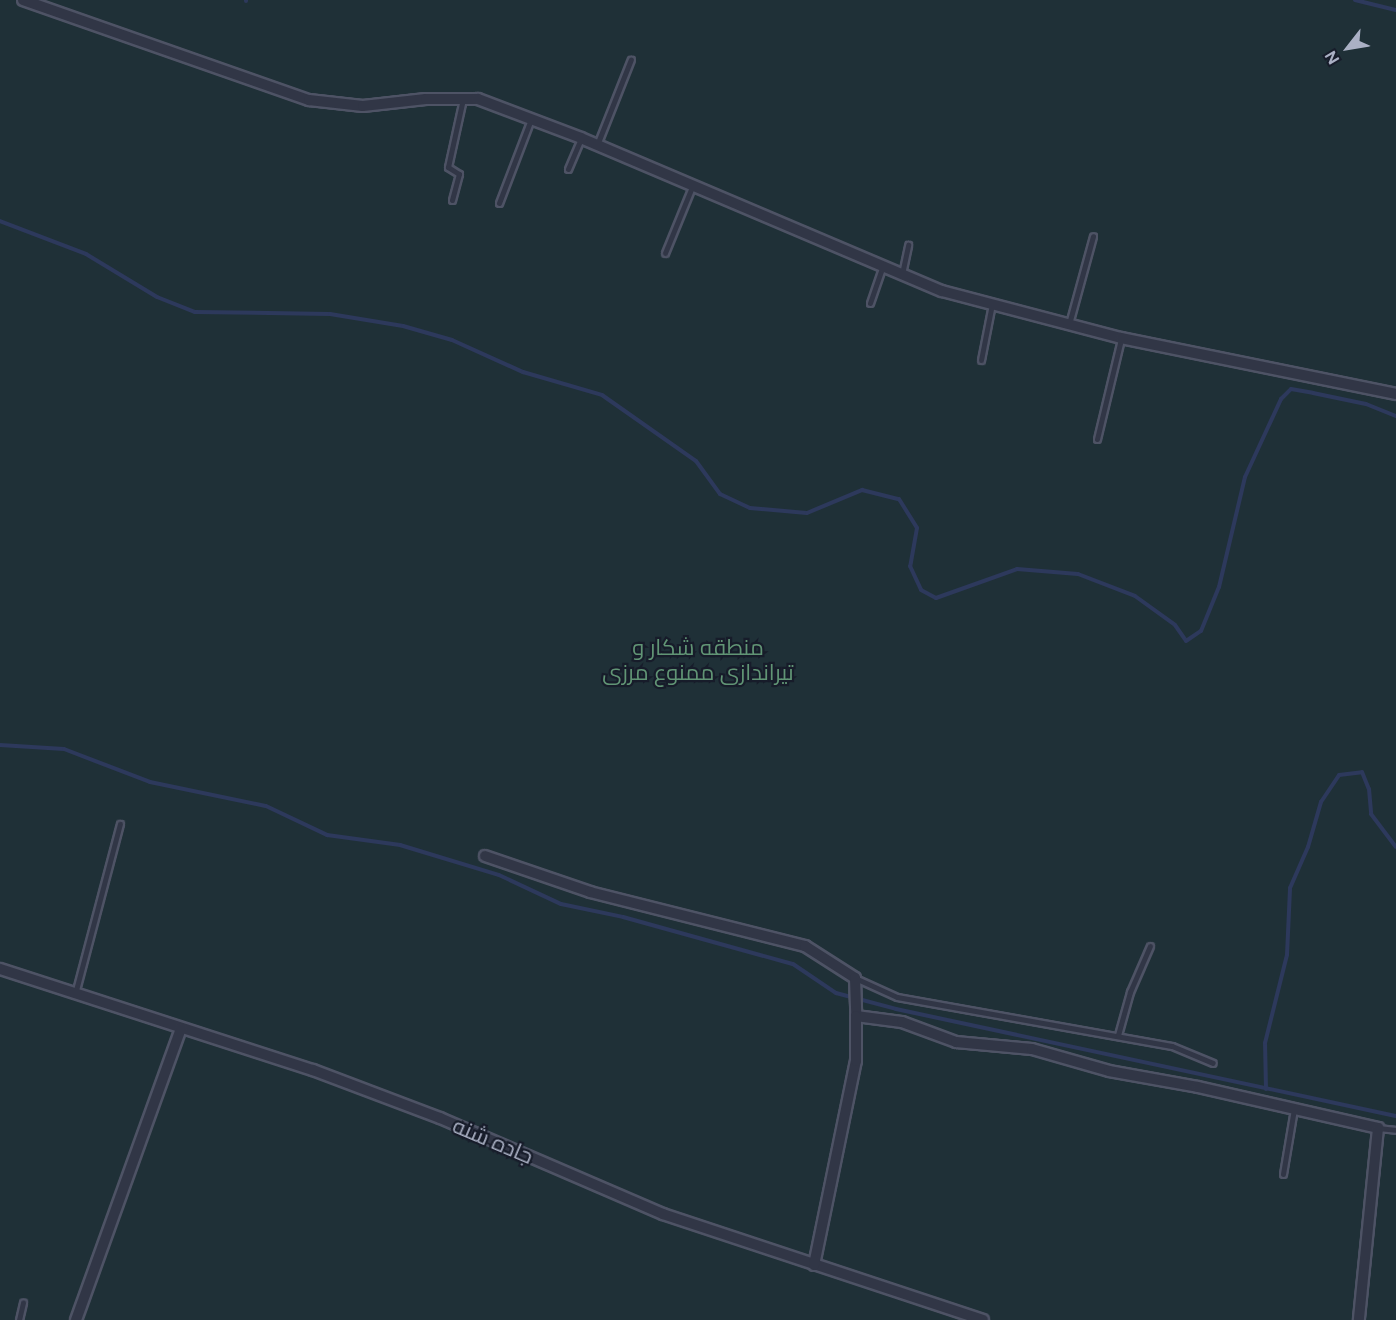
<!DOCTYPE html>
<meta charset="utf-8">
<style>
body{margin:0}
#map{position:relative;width:1396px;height:1320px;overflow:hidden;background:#1d2436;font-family:Figtree,Cairo,sans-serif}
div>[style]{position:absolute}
.green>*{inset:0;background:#1f3037;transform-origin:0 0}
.stream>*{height:4px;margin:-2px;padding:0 2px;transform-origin:2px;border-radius:2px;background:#2d395c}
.roads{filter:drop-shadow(2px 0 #4e5365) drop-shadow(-2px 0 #4e5365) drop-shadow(0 2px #4e5365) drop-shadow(0 -2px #4e5365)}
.lane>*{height:5px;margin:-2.5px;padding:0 2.5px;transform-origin:2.5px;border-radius:2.5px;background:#313646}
.street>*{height:10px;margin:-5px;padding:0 5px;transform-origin:5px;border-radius:5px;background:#313646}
span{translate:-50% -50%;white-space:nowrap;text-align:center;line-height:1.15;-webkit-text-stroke:4.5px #171c2a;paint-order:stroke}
.park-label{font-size:22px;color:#619575}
.street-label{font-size:22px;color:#aab0c4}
.north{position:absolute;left:1318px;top:18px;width:60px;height:60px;-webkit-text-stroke:4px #171c2a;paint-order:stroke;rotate:239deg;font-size:16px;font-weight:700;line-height:24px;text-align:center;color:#aab0c4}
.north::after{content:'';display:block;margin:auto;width:21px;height:27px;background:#aab0c4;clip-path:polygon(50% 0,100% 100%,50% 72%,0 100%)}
</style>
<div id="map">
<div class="green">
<div style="left:0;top:0;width:1396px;height:1320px"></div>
</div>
<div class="stream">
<div style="left:1355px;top:0;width:42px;rotate:13.7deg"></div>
<div style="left:246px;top:1px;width:1px;rotate:-90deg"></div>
<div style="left:0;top:221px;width:92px;rotate:21deg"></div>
<div style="left:86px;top:254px;width:83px;rotate:31.2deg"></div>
<div style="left:157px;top:297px;width:41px;rotate:21.5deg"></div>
<div style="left:195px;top:312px;width:135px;rotate:0.8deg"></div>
<div style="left:330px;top:314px;width:74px;rotate:9.3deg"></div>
<div style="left:403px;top:326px;width:51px;rotate:15.9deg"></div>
<div style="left:452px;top:340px;width:78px;rotate:24.3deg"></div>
<div style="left:523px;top:372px;width:82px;rotate:16.2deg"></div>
<div style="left:602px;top:395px;width:115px;rotate:35.1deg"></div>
<div style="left:696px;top:461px;width:41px;rotate:54deg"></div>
<div style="left:720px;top:494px;width:33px;rotate:25deg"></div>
<div style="left:750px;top:508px;width:57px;rotate:5deg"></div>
<div style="left:807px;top:513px;width:60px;rotate:-22.7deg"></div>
<div style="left:862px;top:490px;width:38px;rotate:14deg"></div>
<div style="left:899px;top:499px;width:34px;rotate:58deg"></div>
<div style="left:917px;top:528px;width:39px;rotate:100deg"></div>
<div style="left:910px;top:566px;width:26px;rotate:65deg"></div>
<div style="left:921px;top:590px;width:17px;rotate:28deg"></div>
<div style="left:936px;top:598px;width:86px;rotate:-19.7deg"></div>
<div style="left:1017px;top:569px;width:61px;rotate:4.7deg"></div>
<div style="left:1078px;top:574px;width:61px;rotate:21.1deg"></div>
<div style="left:1135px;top:596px;width:49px;rotate:35.9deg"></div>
<div style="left:1175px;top:625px;width:19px;rotate:55deg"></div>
<div style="left:1186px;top:641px;width:18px;rotate:-34deg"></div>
<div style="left:1201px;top:631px;width:48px;rotate:-67.8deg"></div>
<div style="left:1219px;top:587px;width:113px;rotate:-76.7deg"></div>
<div style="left:1245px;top:477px;width:86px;rotate:-65.2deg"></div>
<div style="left:1281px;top:399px;width:14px;rotate:-45deg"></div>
<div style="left:1291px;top:389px;width:22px;rotate:10deg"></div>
<div style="left:1313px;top:393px;width:54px;rotate:11.7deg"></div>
<div style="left:1366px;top:404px;width:32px;rotate:22deg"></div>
<div style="left:0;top:745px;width:64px;rotate:3.6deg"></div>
<div style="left:64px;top:749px;width:92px;rotate:21deg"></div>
<div style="left:150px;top:782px;width:118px;rotate:11.7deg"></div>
<div style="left:266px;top:806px;width:68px;rotate:25.4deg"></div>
<div style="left:327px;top:835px;width:74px;rotate:7.8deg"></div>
<div style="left:400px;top:845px;width:103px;rotate:16.9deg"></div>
<div style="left:499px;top:875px;width:68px;rotate:25.1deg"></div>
<div style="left:561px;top:904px;width:63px;rotate:11.8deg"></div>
<div style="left:623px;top:917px;width:176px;rotate:15.5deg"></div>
<div style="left:793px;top:964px;width:52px;rotate:34deg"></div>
<div style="left:836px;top:993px;width:62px;rotate:14.9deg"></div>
<div style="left:896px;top:1009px;width:511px;rotate:12.08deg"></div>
<div style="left:1266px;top:1089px;width:46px;rotate:-91.2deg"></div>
<div style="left:1265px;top:1043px;width:91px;rotate:-76deg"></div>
<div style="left:1287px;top:955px;width:67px;rotate:-87.4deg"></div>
<div style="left:1290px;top:888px;width:45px;rotate:-66.3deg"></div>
<div style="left:1308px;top:847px;width:47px;rotate:-73.9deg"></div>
<div style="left:1321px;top:802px;width:32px;rotate:-56deg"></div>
<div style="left:1339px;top:775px;width:23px;rotate:-7deg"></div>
<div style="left:1362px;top:772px;width:18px;rotate:68deg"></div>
<div style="left:1369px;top:789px;width:25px;rotate:85deg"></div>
<div style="left:1371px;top:814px;width:41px;rotate:52.9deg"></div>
</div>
<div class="roads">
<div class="lane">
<div style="left:597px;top:145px;width:92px;rotate:-68.4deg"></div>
<div style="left:568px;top:169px;width:34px;rotate:-67deg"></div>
<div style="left:452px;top:200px;width:27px;rotate:-75deg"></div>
<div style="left:459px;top:174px;width:13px;rotate:-148deg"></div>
<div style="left:448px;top:167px;width:70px;rotate:-77.6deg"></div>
<div style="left:499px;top:203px;width:90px;rotate:-69.1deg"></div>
<div style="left:665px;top:253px;width:71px;rotate:-67.8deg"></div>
<div style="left:902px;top:274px;width:30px;rotate:-78deg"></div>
<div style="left:870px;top:303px;width:39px;rotate:-71deg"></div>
<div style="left:1069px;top:324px;width:91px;rotate:-74.7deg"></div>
<div style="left:981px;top:360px;width:57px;rotate:-78.9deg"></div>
<div style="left:1097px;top:439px;width:103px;rotate:-76.5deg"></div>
<div style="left:855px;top:978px;width:46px;rotate:24.3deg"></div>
<div style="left:897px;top:997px;width:279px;rotate:10.1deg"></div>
<div style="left:1172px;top:1046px;width:44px;rotate:22.5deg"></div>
<div style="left:75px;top:994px;width:176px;rotate:-75.2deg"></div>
<div style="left:1118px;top:1035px;width:45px;rotate:-74.4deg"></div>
<div style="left:1130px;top:992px;width:50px;rotate:-66.5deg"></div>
<div style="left:1378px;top:1128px;width:18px;rotate:6deg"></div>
<div style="left:1283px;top:1174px;width:66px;rotate:-80.4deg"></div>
<div style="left:19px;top:1320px;width:18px;rotate:-77deg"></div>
</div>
<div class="street">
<div style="left:23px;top:0;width:303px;rotate:19.3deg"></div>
<div style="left:309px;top:100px;width:54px;rotate:6.3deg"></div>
<div style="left:363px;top:106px;width:63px;rotate:-6.3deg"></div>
<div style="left:426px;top:99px;width:52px"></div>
<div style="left:478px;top:99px;width:110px;rotate:20.7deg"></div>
<div style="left:581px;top:138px;width:392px;rotate:23deg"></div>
<div style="left:942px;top:291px;width:185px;rotate:14.7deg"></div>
<div style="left:1121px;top:338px;width:281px;rotate:11.5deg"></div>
<div style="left:485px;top:856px;width:111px;rotate:18.9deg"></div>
<div style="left:590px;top:892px;width:222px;rotate:14.1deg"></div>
<div style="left:805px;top:946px;width:59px;rotate:32.6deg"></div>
<div style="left:855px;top:978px;width:38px;rotate:88deg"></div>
<div style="left:856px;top:1016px;width:46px;rotate:7.4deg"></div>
<div style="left:902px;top:1022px;width:58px;rotate:20.3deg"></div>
<div style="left:956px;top:1042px;width:76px;rotate:5.3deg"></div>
<div style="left:1032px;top:1049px;width:80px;rotate:15.9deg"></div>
<div style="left:1109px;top:1071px;width:90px;rotate:10.2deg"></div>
<div style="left:1198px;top:1087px;width:185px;rotate:12.8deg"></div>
<div style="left:1378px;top:1128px;width:193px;rotate:95.7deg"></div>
<div style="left:0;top:969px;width:329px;rotate:17.9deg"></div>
<div style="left:313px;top:1070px;width:136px;rotate:20.7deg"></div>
<div style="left:440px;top:1118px;width:243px;rotate:23.3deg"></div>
<div style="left:663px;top:1214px;width:337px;rotate:18.3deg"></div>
<div style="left:814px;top:1265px;width:208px;rotate:-78.4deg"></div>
<div style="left:856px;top:1061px;width:45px;rotate:-90deg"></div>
<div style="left:76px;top:1320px;width:310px;rotate:-70.2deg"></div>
</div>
</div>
<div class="park-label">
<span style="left:698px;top:660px">منطقه شکار و<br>تیراندازی ممنوع مرزی</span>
</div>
<div class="street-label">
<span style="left:493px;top:1141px;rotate:23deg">جاده شنه</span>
</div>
<div class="north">N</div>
</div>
